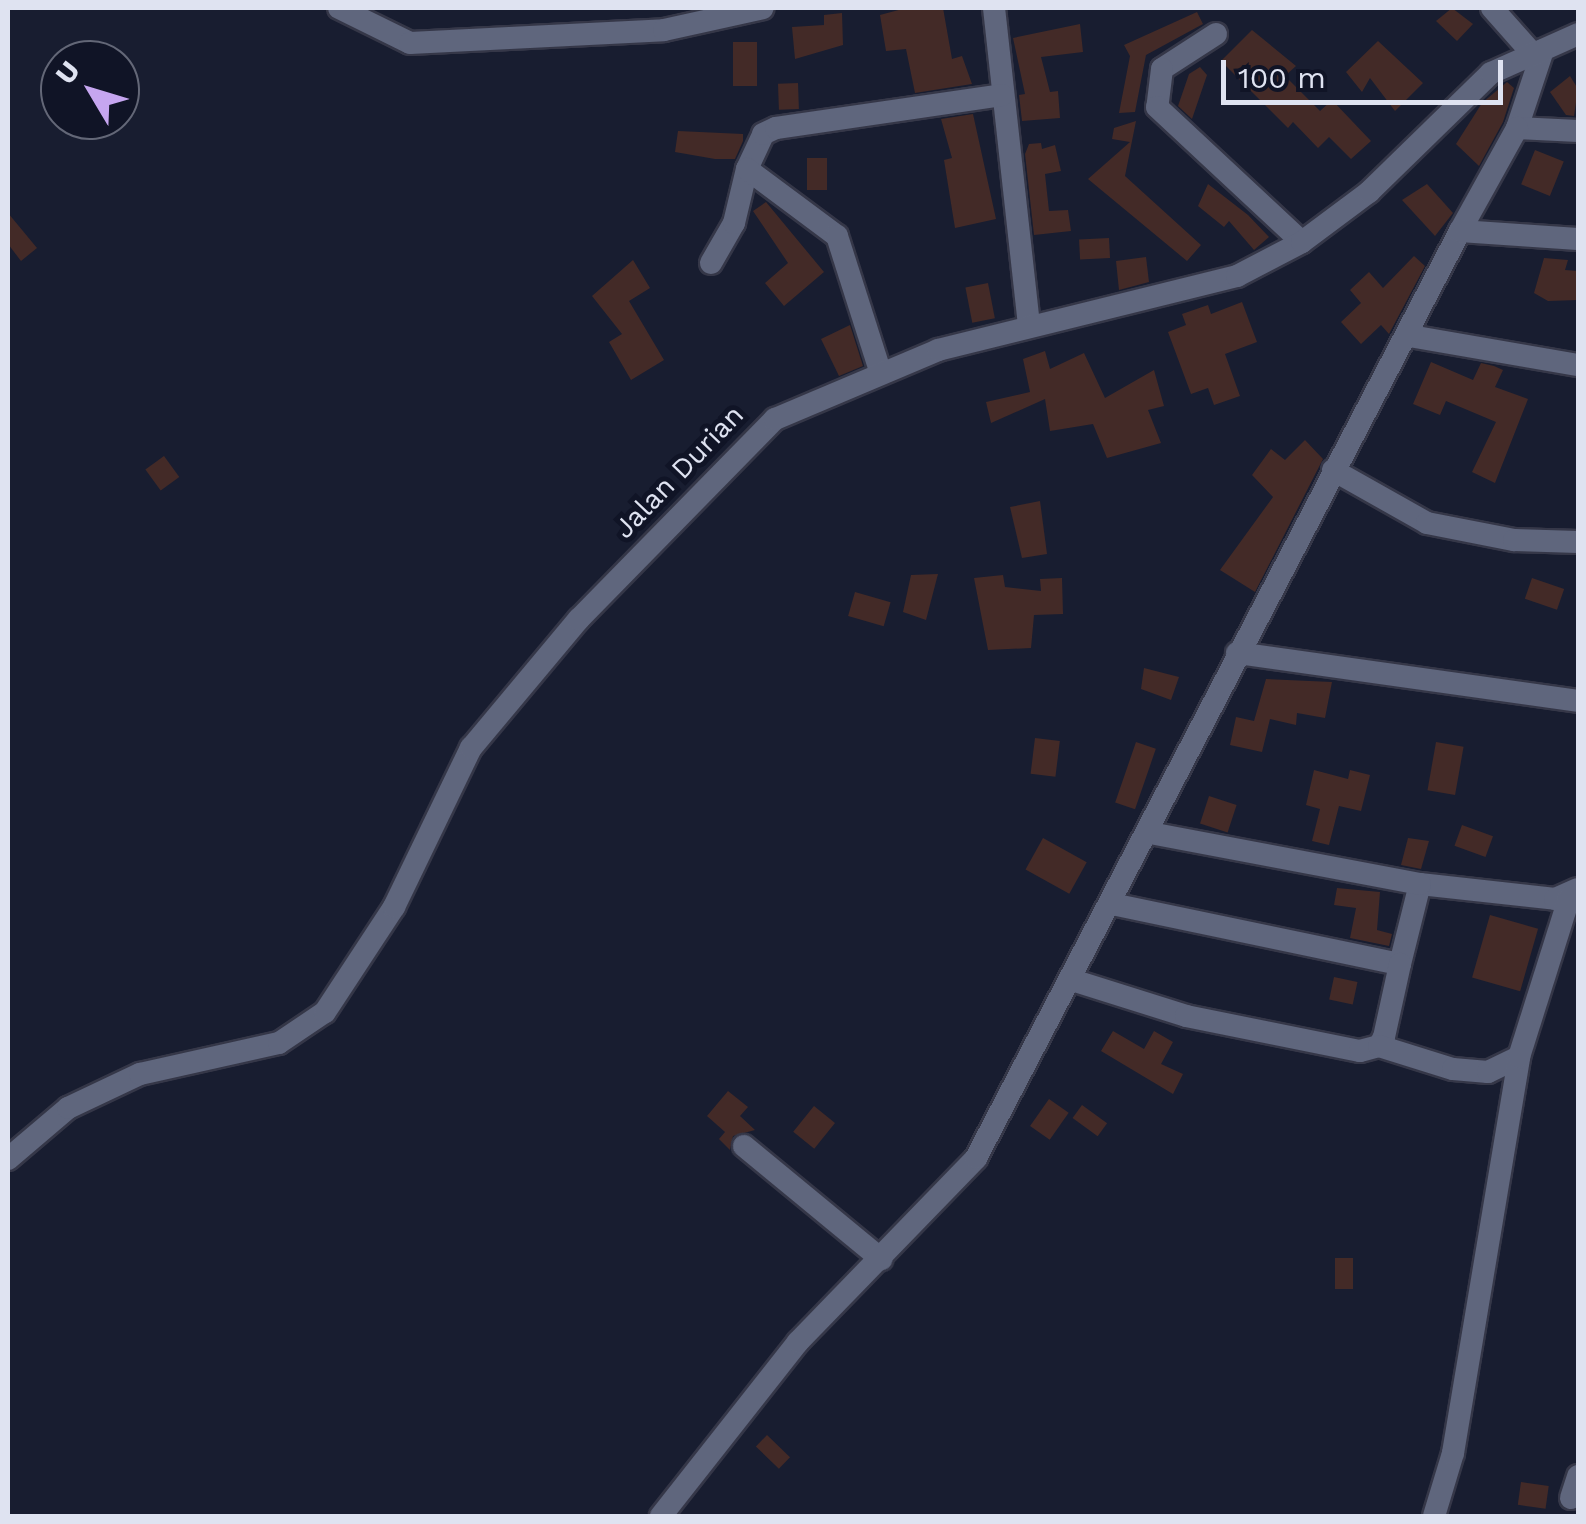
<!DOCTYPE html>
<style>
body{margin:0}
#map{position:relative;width:1586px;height:1524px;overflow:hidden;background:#181d30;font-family:"Work Sans",sans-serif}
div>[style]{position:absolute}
.building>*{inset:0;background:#432a27;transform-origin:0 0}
.roads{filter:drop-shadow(2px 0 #353748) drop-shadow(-2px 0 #353748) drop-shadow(0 2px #353748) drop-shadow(0 -2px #353748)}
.minor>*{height:22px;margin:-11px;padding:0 11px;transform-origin:11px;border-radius:11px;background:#5f667d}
span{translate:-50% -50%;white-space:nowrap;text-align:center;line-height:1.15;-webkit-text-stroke:10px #101426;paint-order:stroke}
.street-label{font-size:28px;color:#dfe3f1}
.frame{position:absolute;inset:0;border:10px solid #dfe3f1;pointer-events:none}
.north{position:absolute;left:40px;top:40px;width:100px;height:100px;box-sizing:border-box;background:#101426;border:2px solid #636777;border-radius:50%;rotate:308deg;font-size:28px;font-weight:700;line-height:40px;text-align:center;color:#dfe3f1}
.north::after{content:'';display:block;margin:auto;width:35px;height:45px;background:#c6a6f0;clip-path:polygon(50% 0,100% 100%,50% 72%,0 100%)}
.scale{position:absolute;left:1221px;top:60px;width:282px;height:45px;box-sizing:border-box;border:5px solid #dfe3f1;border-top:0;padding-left:12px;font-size:30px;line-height:35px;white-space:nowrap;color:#dfe3f1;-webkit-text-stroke:8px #101426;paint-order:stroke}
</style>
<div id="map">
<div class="building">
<div style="clip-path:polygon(906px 8px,943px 8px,952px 59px,962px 56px,972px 84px,915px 93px,906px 49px,886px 51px,880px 15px)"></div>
<div style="clip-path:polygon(1452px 8px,1473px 24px,1457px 41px,1436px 21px)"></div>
<div style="clip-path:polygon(1197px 12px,1203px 24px,1146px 55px,1135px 112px,1119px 113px,1130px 56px,1124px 45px)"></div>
<div style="clip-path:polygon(842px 13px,843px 45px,795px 59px,792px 27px,824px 25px,824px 15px)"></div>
<div style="clip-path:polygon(1080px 24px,1083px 52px,1041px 57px,1050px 92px,1058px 91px,1060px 118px,1022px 121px,1019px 95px,1025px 94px,1013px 38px)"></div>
<div style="clip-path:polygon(1252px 30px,1296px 66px,1285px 76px,1320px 111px,1332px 100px,1371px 141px,1351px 159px,1329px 137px,1318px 148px,1293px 122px,1288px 128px,1221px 61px)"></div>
<div style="clip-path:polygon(1378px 41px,1423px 83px,1395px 111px,1370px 78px,1362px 92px,1346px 72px)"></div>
<div style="left:757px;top:42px;width:44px;height:24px;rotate:90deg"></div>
<div style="clip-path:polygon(1200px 67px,1207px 75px,1192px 119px,1178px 106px,1189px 74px)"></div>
<div style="clip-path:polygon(1570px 76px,1578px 89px,1574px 116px,1566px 115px,1550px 92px)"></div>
<div style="clip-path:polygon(1507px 82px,1514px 88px,1503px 122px,1479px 166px,1456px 144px,1482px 103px)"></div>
<div style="left:798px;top:83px;width:26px;height:20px;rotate:88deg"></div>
<div style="clip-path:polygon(973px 114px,996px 219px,955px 228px,944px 160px,952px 158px,941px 119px)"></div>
<div style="clip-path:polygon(1136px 121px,1125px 176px,1201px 245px,1187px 261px,1088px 179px,1130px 142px,1112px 139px,1114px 128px)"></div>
<div style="clip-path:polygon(678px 131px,743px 134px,743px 141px,735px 159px,715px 159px,675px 152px)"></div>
<div style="clip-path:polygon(1041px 143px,1042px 149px,1055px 145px,1061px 171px,1045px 174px,1049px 211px,1068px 210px,1071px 231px,1034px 235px,1025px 154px,1029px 144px)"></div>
<div style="left:1535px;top:150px;width:31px;height:37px;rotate:22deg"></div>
<div style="left:827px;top:158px;width:32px;height:20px;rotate:90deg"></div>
<div style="clip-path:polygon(1208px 184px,1248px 215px,1269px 237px,1254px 250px,1229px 221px,1224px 227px,1198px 206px)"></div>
<div style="clip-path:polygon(1427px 184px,1453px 213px,1435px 236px,1402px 200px)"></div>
<div style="clip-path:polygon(766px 202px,824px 272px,784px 306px,765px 283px,788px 263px,753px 211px)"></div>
<div style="clip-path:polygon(8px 213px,37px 248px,21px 261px,8px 244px)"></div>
<div style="left:1109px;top:238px;width:20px;height:30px;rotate:87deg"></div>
<div style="clip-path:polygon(1414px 256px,1425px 266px,1389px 334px,1381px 325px,1361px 344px,1341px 322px,1361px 303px,1350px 290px,1369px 272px,1383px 288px)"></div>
<div style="clip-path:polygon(1146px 257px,1149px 282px,1119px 290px,1116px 261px)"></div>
<div style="clip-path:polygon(1544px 258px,1568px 260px,1565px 270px,1578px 271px,1578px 300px,1548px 301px,1534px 293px)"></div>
<div style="clip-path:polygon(633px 260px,650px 288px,629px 301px,664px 360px,631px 380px,609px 342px,622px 334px,592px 296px)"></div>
<div style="left:988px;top:283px;width:36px;height:23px;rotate:79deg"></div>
<div style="clip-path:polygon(1242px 302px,1257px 342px,1225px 354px,1240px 396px,1214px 405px,1208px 388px,1191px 394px,1168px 332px,1186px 325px,1182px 314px,1208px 305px,1211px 314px)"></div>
<div style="clip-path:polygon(850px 325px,863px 366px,839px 376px,821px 339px)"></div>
<div style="clip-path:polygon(1045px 351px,1050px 369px,1084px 353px,1105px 398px,1154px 370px,1164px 406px,1148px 410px,1161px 443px,1107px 458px,1093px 424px,1050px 431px,1045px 399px,991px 423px,986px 402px,1030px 392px,1023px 359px)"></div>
<div style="clip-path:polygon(1431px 362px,1473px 380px,1481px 363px,1494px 366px,1503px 370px,1495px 387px,1528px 399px,1495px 483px,1472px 472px,1496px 422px,1446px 401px,1440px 415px,1413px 404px)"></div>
<div style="clip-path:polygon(1305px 440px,1323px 459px,1255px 592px,1220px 570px,1273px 497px,1252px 475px,1271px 449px,1285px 460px)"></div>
<div style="left:164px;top:456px;width:26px;height:23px;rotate:54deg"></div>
<div style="clip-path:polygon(1040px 501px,1047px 554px,1022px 558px,1010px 507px)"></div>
<div style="clip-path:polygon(938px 574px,926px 620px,903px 612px,911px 575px)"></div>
<div style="clip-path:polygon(1003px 575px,1005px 587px,1041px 591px,1040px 579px,1062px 578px,1063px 614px,1034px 615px,1031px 648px,988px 650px,974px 578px)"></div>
<div style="left:1532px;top:578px;width:34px;height:22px;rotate:19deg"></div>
<div style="left:855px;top:592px;width:37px;height:25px;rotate:16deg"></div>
<div style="clip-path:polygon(1144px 668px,1179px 677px,1171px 700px,1141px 689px)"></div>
<div style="clip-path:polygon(1266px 679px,1332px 682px,1325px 718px,1297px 713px,1296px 725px,1270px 719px,1262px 752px,1230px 745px,1236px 717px,1254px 721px)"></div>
<div style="left:1035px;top:738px;width:25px;height:36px;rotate:7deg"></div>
<div style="left:1136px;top:742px;width:21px;height:64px;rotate:19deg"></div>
<div style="left:1436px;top:742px;width:28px;height:49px;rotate:10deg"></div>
<div style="clip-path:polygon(1314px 770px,1348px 779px,1350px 770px,1370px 775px,1361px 811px,1339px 806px,1329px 845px,1312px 841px,1320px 809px,1306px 805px)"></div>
<div style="left:1209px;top:796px;width:29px;height:29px;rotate:18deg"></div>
<div style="left:1462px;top:825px;width:33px;height:22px;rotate:20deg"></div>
<div style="left:1043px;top:838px;width:50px;height:36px;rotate:29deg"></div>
<div style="clip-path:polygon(1408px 838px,1429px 841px,1421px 869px,1401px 865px)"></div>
<div style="clip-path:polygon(1337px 888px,1380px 892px,1377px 930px,1392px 934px,1389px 946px,1350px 938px,1356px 908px,1334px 905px)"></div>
<div style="left:1490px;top:915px;width:50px;height:65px;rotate:16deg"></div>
<div style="left:1334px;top:977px;width:24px;height:23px;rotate:12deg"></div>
<div style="clip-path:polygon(1113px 1031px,1144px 1049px,1154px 1031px,1173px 1042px,1161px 1064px,1183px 1074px,1173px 1094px,1101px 1051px)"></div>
<div style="clip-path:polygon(728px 1091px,748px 1107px,740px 1116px,755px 1130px,733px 1136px,730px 1150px,719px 1139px,725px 1132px,707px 1116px)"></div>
<div style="left:1049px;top:1099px;width:24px;height:33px;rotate:35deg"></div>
<div style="left:1082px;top:1105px;width:31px;height:16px;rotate:36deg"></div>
<div style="left:814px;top:1106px;width:27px;height:33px;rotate:39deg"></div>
<div style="left:1353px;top:1258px;width:31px;height:18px;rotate:90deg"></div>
<div style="left:767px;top:1435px;width:32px;height:16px;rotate:44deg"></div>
<div style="left:1521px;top:1482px;width:28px;height:23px;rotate:8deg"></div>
</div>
<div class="roads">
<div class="minor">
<div style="left:339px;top:8px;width:79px;rotate:26.2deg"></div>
<div style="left:410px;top:43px;width:254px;rotate:-2.9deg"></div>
<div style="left:664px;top:30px;width:101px;rotate:-12.5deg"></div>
<div style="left:994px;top:8px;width:317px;rotate:83.7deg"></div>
<div style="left:1492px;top:8px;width:59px;rotate:48.4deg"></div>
<div style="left:1216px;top:34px;width:64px;rotate:147.1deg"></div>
<div style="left:1162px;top:69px;width:38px;rotate:97deg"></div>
<div style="left:1157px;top:107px;width:198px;rotate:43deg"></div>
<div style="left:1543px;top:50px;width:82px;rotate:108.4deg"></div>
<div style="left:1517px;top:128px;width:61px;rotate:2.8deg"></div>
<div style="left:747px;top:169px;width:38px;rotate:-65deg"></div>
<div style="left:763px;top:134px;width:14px;rotate:-25deg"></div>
<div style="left:776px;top:128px;width:228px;rotate:-8.3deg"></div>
<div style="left:1460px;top:231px;width:118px;rotate:-61deg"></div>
<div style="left:711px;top:263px;width:46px;rotate:-60.1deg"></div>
<div style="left:734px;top:223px;width:56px;rotate:-76.5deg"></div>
<div style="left:747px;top:169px;width:112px;rotate:36.7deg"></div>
<div style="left:837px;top:236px;width:142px;rotate:72.3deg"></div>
<div style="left:1410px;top:336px;width:170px;rotate:9.8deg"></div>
<div style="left:1333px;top:470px;width:108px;rotate:29.4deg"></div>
<div style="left:1427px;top:523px;width:89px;rotate:11.1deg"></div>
<div style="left:1514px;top:540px;width:64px;rotate:1.8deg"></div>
<div style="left:1237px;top:653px;width:344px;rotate:8deg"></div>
<div style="left:1420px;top:884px;width:136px;rotate:6.3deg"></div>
<div style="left:1555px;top:899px;width:24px;rotate:-24deg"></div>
<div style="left:1112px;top:904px;width:294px;rotate:11.8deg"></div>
<div style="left:1400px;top:964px;width:82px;rotate:-76deg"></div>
<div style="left:1420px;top:884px;width:276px;rotate:-169.3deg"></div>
<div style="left:1072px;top:980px;width:120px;rotate:17.5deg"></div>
<div style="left:1186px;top:1016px;width:177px;rotate:11.4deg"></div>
<div style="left:1360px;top:1051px;width:20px;rotate:-15deg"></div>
<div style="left:1379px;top:1046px;width:10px;rotate:-61deg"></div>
<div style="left:1384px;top:1037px;width:75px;rotate:-77.6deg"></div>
<div style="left:1379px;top:1046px;width:77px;rotate:17.3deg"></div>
<div style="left:1453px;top:1069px;width:35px;rotate:5deg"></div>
<div style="left:1488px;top:1072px;width:34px;rotate:-26deg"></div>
<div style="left:744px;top:1146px;width:178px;rotate:39.5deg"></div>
<div style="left:8px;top:1159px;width:79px;rotate:-40.4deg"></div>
<div style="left:68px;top:1108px;width:80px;rotate:-25.3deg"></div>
<div style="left:140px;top:1074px;width:142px;rotate:-12.6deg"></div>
<div style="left:279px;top:1043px;width:55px;rotate:-34deg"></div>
<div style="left:325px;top:1012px;width:126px;rotate:-56.7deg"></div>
<div style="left:394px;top:907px;width:177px;rotate:-64.2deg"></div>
<div style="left:471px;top:748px;width:168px;rotate:-50.1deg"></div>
<div style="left:579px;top:619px;width:280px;rotate:-45.6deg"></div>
<div style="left:775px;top:419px;width:177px;rotate:-22.9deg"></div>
<div style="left:938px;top:350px;width:308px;rotate:-13.9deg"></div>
<div style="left:1237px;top:276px;width:73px;rotate:-27.6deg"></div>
<div style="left:1302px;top:242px;width:84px;rotate:-36.7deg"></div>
<div style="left:1369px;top:192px;width:170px;rotate:-44.3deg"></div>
<div style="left:1491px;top:73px;width:95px;rotate:-24.1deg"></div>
<div style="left:1571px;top:1498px;width:23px;rotate:-72deg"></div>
<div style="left:661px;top:1516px;width:221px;rotate:-51.8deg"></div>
<div style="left:798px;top:1342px;width:256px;rotate:-45.9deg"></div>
<div style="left:976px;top:1158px;width:1046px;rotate:-62.43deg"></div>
<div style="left:1460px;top:231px;width:118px;rotate:3.9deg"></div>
<div style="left:1434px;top:1516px;width:66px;rotate:-73.2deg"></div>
<div style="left:1453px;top:1453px;width:401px;rotate:-80.5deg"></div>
<div style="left:1519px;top:1057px;width:167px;rotate:-72.5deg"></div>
</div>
</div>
<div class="street-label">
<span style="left:679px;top:472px;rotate:-46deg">Jalan Durian</span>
</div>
<div class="frame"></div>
<div class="north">U</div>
<div class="scale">100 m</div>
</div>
